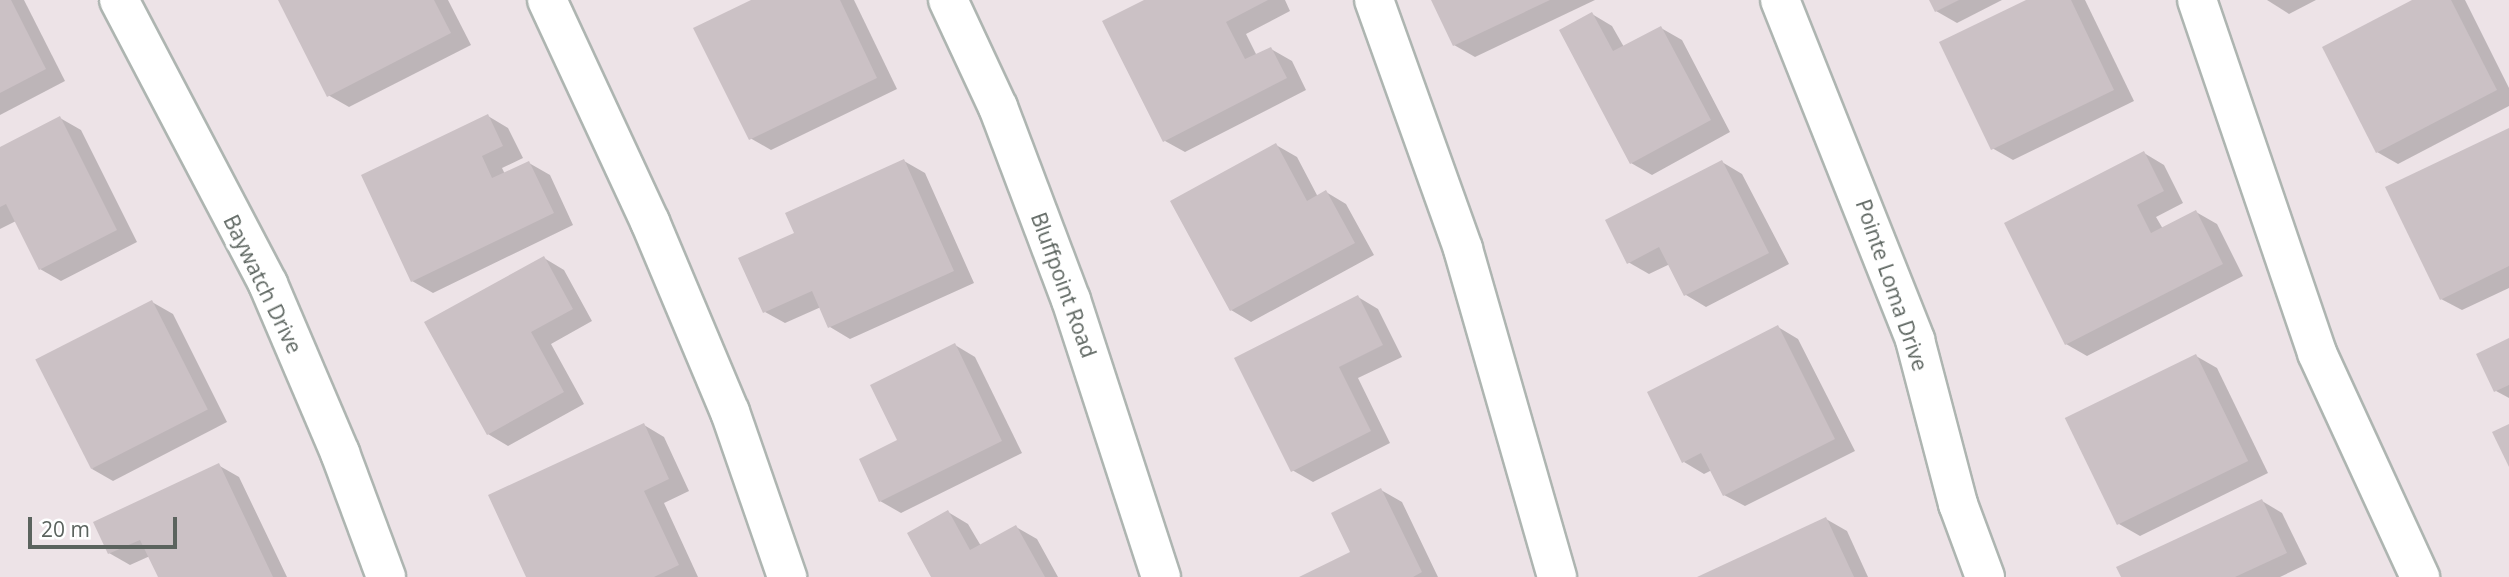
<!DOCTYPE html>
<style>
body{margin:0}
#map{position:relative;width:2509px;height:577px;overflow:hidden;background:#ede3e7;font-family:"Open Sans",sans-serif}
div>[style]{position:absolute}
.shadow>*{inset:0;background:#0003}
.building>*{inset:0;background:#cbc1c5;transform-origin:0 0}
.roads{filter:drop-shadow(2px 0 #aeb5b1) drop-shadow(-2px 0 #aeb5b1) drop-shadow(0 2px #aeb5b1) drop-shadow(0 -2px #aeb5b1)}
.minor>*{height:38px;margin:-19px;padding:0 19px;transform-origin:19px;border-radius:19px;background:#fff}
span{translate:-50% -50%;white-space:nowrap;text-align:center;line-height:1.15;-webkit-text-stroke:7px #fff;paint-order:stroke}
.street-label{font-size:21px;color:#5b635e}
.scale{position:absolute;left:28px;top:517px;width:149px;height:32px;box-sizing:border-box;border:4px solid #5b635e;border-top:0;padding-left:9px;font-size:21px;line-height:24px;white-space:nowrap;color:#5b635e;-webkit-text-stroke:5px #fff;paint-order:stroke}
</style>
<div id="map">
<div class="shadow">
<div style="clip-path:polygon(0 0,24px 0,65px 81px,0 115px)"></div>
<div style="clip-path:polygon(280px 0,448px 0,471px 45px,349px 107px,328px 95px)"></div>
<div style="clip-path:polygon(755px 0,854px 0,897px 89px,771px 150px,750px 138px)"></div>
<div style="clip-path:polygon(1148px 0,1285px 0,1290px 11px,1246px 34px,1257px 56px,1271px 49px,1292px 61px,1306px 90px,1185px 152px,1165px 141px)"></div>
<div style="clip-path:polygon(1433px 0,1595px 0,1475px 57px,1454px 45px)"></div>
<div style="clip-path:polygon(1931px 0,2002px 0,1957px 23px,1936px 11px)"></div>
<div style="clip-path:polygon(2030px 0,2085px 0,2134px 101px,2013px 160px,1992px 148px)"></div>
<div style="clip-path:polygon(2267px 0,2316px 0,2289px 14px)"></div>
<div style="clip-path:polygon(2416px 0,2465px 0,2509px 88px,2509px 106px,2398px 164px,2377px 152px)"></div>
<div style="clip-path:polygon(1592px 14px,1612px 26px,1624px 47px,1661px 28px,1682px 40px,1730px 132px,1652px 175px,1631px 163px)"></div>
<div style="clip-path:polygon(488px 116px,508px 128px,523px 158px,502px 168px,505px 174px,529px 163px,550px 175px,573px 225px,433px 293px,412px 281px)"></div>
<div style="clip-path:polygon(60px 118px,81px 130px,137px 242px,61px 281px,40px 269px,16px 221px,0 229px,0 149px)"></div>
<div style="clip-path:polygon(2509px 130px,2509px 288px,2462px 310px,2441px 299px)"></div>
<div style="clip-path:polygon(1276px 145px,1297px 157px,1318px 197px,1326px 192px,1346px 204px,1374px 255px,1251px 322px,1231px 310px)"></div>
<div style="clip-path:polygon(2144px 153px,2164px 165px,2183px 203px,2156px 217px,2163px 229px,2196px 212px,2217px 224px,2243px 276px,2087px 356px,2066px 344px)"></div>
<div style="clip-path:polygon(904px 161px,925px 173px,974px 283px,850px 339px,830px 327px,821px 307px,785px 323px,765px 312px)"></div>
<div style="clip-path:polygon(1722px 162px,1742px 174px,1789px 264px,1706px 307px,1686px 295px,1670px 264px,1649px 274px,1628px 262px)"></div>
<div style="clip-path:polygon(544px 258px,564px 270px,592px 321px,551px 344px,584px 404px,508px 446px,488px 434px)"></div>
<div style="clip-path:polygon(1358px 297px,1378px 309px,1402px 357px,1358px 378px,1390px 443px,1313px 482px,1292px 470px)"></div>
<div style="clip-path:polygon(152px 302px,173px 314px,227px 422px,113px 481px,92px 469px)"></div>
<div style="clip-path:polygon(1778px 327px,1798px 339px,1855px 451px,1745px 506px,1724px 495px,1712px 470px,1704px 474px,1684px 462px)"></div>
<div style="clip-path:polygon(2509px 340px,2509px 398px,2496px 391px)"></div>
<div style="clip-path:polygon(955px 345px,975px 357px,1022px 453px,901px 513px,880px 501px,900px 441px)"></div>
<div style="clip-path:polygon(2196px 356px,2217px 368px,2268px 473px,2140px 536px,2119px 524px)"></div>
<div style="clip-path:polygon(644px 425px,664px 437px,689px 491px,664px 503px,698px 577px,528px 577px)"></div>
<div style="clip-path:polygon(218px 465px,239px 477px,287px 577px,160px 577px,150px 556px,130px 565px,109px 553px)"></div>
<div style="clip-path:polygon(1381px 490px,1402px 502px,1438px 577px,1305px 577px,1352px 553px)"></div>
<div style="clip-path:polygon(2262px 501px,2282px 513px,2307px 564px,2280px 577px,2123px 577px)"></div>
<div style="clip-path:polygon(948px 512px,968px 524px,981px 546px,1016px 527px,1037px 539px,1058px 577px,933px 577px)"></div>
<div style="clip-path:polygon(1826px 519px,1847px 531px,1868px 577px,1701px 577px)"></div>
</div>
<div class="building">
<div style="clip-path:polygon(0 0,11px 0,46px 69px,0 93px)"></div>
<div style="clip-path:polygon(278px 0,434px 0,451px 33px,327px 97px)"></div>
<div style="clip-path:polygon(751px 0,840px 0,877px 78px,749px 140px,693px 28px)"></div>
<div style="clip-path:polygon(1144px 0,1268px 0,1226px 22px,1245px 59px,1271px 47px,1287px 78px,1163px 142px,1102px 21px)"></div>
<div style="clip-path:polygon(1431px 0,1550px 0,1453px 46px)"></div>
<div style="clip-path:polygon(1929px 0,1959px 0,1935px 12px)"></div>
<div style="clip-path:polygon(2026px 0,2071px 0,2114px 90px,1991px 150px,1939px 42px)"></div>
<div style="clip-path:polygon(2412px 0,2451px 0,2497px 90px,2376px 153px,2322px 47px)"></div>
<div style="clip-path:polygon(1592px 12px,1613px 51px,1661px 26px,1711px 120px,1630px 164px,1559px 30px)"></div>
<div style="clip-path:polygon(488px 114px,503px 146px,482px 156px,492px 178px,529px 161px,554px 213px,411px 282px,361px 175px)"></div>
<div style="clip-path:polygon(60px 116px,117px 230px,39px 270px,6px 204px,0 207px,0 147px)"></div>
<div style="clip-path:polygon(2509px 128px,2509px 266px,2440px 300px,2385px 187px)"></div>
<div style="clip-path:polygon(1276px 143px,1307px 201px,1326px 190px,1355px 243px,1230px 311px,1170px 201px)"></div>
<div style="clip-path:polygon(2144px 151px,2164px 191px,2137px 205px,2151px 233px,2196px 210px,2223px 264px,2065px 345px,2004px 223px)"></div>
<div style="clip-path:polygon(904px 159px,954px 271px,828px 328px,812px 291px,763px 313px,738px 258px,794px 233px,785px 213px)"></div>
<div style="clip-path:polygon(1722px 160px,1769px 253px,1684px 296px,1659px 247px,1627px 264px,1605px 220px)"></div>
<div style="clip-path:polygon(544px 256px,573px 309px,531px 332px,564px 392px,487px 435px,424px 322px)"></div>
<div style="clip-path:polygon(1358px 295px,1383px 345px,1339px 367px,1371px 431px,1291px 472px,1234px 358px)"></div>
<div style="left:152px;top:300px;width:123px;height:131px;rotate:63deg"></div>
<div style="clip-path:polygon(1778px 325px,1835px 439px,1723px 496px,1701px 453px,1682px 463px,1647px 392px)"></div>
<div style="clip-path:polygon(2509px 338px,2509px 385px,2494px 392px,2476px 354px)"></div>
<div style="clip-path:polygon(955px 343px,1002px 441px,879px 502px,859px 459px,897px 440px,870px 385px)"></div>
<div style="left:2196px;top:354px;width:119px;height:146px;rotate:64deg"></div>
<div style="clip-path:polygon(644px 423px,669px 479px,644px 491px,679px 565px,654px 577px,526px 577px,488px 495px)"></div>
<div style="clip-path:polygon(2509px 424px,2509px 467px,2492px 432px)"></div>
<div style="clip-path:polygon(219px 463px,273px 577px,158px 577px,140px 540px,108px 554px,93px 522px)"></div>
<div style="clip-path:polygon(1381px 488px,1422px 572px,1413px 577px,1299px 577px,1350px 552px,1331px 513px)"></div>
<div style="clip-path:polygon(2262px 499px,2287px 553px,2235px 577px,2121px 577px,2116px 567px)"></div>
<div style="clip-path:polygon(948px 510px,970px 550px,1016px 525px,1045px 577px,931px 577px,907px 533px)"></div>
<div style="clip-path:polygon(1826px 517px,1854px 577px,1697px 577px)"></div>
</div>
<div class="roads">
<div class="minor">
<div style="left:119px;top:0;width:321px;rotate:62.3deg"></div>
<div style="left:268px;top:284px;width:184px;rotate:66.9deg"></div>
<div style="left:340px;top:453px;width:132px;rotate:69.6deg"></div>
<div style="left:547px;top:0;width:245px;rotate:65.1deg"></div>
<div style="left:650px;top:222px;width:206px;rotate:67.2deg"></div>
<div style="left:730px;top:412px;width:175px;rotate:70.9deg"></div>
<div style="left:948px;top:0;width:118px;rotate:65deg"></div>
<div style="left:998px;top:107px;width:206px;rotate:69.3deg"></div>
<div style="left:1071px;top:300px;width:291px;rotate:72deg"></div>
<div style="left:1374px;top:0;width:264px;rotate:70.3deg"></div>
<div style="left:1463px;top:249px;width:341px;rotate:74deg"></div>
<div style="left:1780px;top:0;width:366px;rotate:68.3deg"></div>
<div style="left:1915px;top:340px;width:170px;rotate:75.3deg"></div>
<div style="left:1958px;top:504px;width:78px;rotate:69.7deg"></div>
<div style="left:2197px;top:0;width:373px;rotate:71.2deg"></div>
<div style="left:2317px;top:353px;width:247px;rotate:65.3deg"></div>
</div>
</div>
<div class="street-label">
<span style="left:263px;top:284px;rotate:64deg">Baywatch Drive</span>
<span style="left:1064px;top:285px;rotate:70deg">Bluffpoint Road</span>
<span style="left:1892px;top:285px;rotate:71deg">Pointe Loma Drive</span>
</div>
<div class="scale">20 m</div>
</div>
